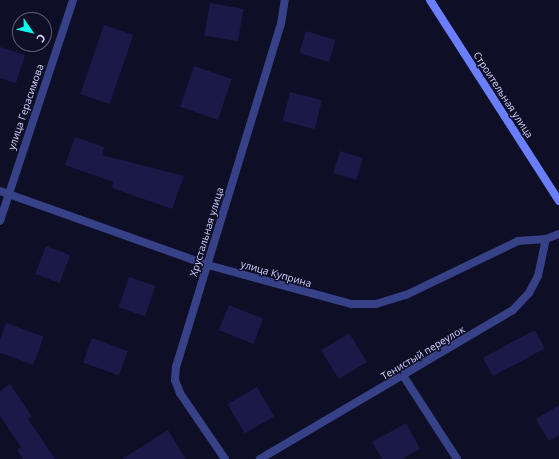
<!DOCTYPE html>
<meta charset="utf-8">
<style>
body{margin:0}
#map{position:relative;width:559px;height:459px;overflow:hidden;background:#0e0e26;font-family:"Open Sans",sans-serif}
div>[style]{position:absolute}
.building>*{inset:0;background:#1b1948;transform-origin:0 0}
.minor>*{height:8px;margin:-4px;padding:0 4px;transform-origin:4px;border-radius:4px;background:#374187}
.secondary>*{height:8px;margin:-4px;padding:0 4px;transform-origin:4px;border-radius:4px;background:#6a7fff}
span{translate:-50% -50%;white-space:nowrap;text-align:center;line-height:1.15;-webkit-text-stroke:3px #0e0e26;paint-order:stroke}
.street-label{font-size:10px;color:#d3d5ff}
.north{position:absolute;left:12px;top:12px;width:40px;height:40px;box-sizing:border-box;background:#0e0e26;border:1px solid #5d5e7d;border-radius:50%;rotate:124deg;font-size:11px;font-weight:700;line-height:16px;text-align:center;color:#d3d5ff}
.north::after{content:'';display:block;margin:auto;width:14px;height:18px;background:#00feee;clip-path:polygon(50% 0,100% 100%,50% 72%,0 100%)}
</style>
<div id="map">
<div class="building">
<div style="left:210px;top:3px;width:34px;height:33px;rotate:10deg"></div>
<div style="left:104px;top:25px;width:31px;height:73px;rotate:19deg"></div>
<div style="left:306px;top:31px;width:31px;height:23px;rotate:17deg"></div>
<div style="clip-path:polygon(0 47px,25px 55px,16px 83px,0 78px)"></div>
<div style="left:194px;top:66px;width:40px;height:43px;rotate:19deg"></div>
<div style="left:290px;top:92px;width:33px;height:30px;rotate:14deg"></div>
<div style="clip-path:polygon(75px 137px,104px 147px,102px 155px,184px 176px,172px 209px,112px 188px,113px 182px,65px 165px)"></div>
<div style="left:340px;top:151px;width:24px;height:23px;rotate:17deg"></div>
<div style="left:46px;top:246px;width:26px;height:30px;rotate:21deg"></div>
<div style="left:129px;top:277px;width:28px;height:32px;rotate:19deg"></div>
<div style="left:229px;top:305px;width:37px;height:27px;rotate:22deg"></div>
<div style="left:6px;top:323px;width:40px;height:30px;rotate:20deg"></div>
<div style="left:535px;top:330px;width:21px;height:59px;rotate:62deg"></div>
<div style="left:349px;top:333px;width:34px;height:33px;rotate:58deg"></div>
<div style="left:92px;top:338px;width:38px;height:26px;rotate:20deg"></div>
<div style="clip-path:polygon(10px 384px,32px 417px,28px 419px,55px 459px,23px 459px,17px 450px,21px 447px,0 416px,0 391px)"></div>
<div style="left:257px;top:387px;width:34px;height:34px;rotate:60deg"></div>
<div style="clip-path:polygon(559px 405px,559px 435px,549px 441px,536px 419px)"></div>
<div style="clip-path:polygon(406px 423px,420px 449px,402px 459px,382px 459px,372px 442px)"></div>
<div style="clip-path:polygon(168px 430px,186px 459px,122px 459px)"></div>
</div>
<div class="minor">
<div style="left:0;top:191px;width:221px;rotate:19.6deg"></div>
<div style="left:208px;top:265px;width:149px;rotate:15.2deg"></div>
<div style="left:352px;top:304px;width:24px"></div>
<div style="left:376px;top:304px;width:31px;rotate:-17deg"></div>
<div style="left:406px;top:295px;width:124px;rotate:-25.7deg"></div>
<div style="left:518px;top:241px;width:28px;rotate:-4deg"></div>
<div style="left:0;top:221px;width:233px;rotate:-71.7deg"></div>
<div style="left:404px;top:377px;width:98px;rotate:57.1deg"></div>
<div style="left:225px;top:459px;width:80px;rotate:-124.3deg"></div>
<div style="left:180px;top:393px;width:14px;rotate:-111deg"></div>
<div style="left:175px;top:380px;width:13px;rotate:-86deg"></div>
<div style="left:176px;top:367px;width:359px;rotate:-73deg"></div>
<div style="left:281px;top:24px;width:24px;rotate:-81deg"></div>
<div style="left:260px;top:459px;width:294px;rotate:-30.5deg"></div>
<div style="left:513px;top:310px;width:23px;rotate:-47deg"></div>
<div style="left:529px;top:293px;width:19px;rotate:-62deg"></div>
<div style="left:538px;top:276px;width:38px;rotate:-78deg"></div>
<div style="left:546px;top:239px;width:14px;rotate:-21deg"></div>
</div>
<div class="secondary">
<div style="left:430px;top:0;width:239px;rotate:57.3deg"></div>
</div>
<div class="street-label">
<span style="left:503px;top:95px;rotate:57deg">Строительная улица</span>
<span style="left:26px;top:107px;rotate:-71deg">улица Герасимова</span>
<span style="left:207px;top:232px;rotate:-73deg">Хрустальная улица</span>
<span style="left:276px;top:274px;rotate:16deg">улица Куприна</span>
<span style="left:423px;top:353px;rotate:-31deg">Тенистый переулок</span>
</div>
<div class="north">С</div>
</div>
